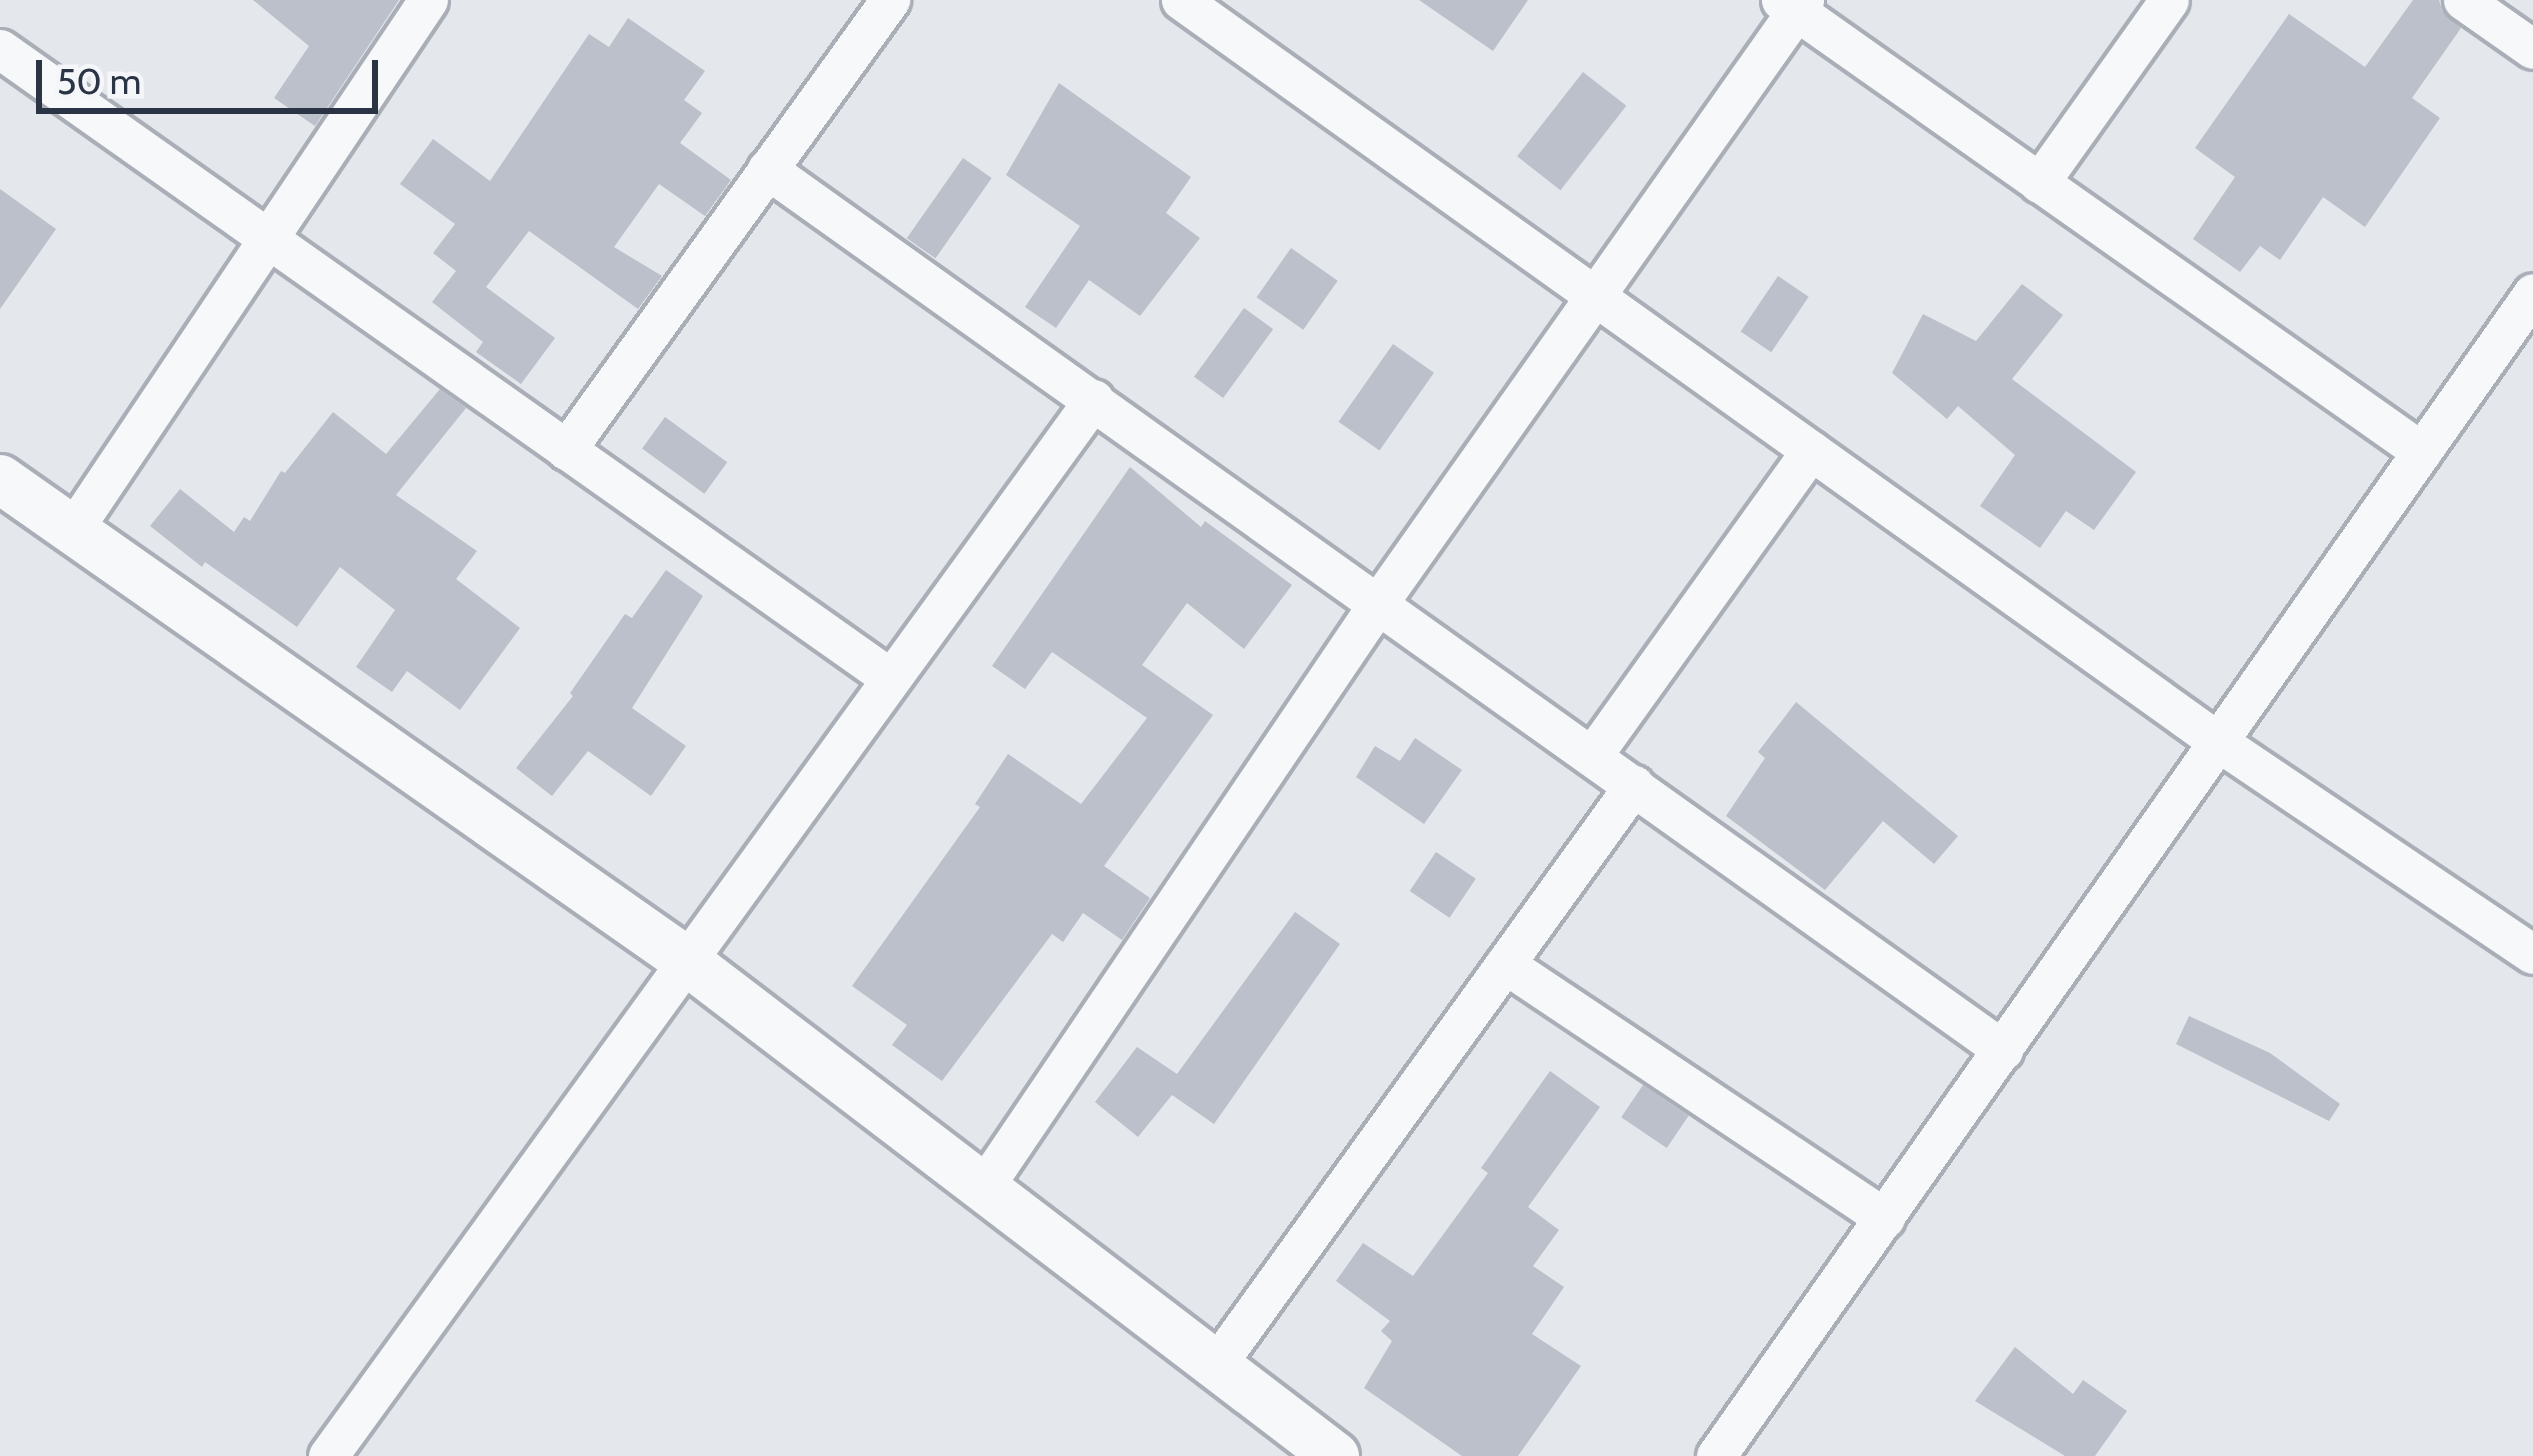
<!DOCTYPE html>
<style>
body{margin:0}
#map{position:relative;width:2533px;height:1456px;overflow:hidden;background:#e4e7ec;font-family:Cabin,sans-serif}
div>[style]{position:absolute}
.building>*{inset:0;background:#bbc0ca;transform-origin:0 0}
.roads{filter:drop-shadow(3px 0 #a9aeb7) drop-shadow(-3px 0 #a9aeb7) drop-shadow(0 3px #a9aeb7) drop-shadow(0 -3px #a9aeb7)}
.minor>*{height:39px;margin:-19.5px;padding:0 19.5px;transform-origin:19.5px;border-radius:19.5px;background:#f7f8fa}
.tertiary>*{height:48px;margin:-24px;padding:0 24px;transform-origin:24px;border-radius:24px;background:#f7f8fa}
span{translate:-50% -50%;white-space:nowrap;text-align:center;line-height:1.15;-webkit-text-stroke:9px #f4f6f9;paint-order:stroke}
.scale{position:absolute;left:36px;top:60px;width:342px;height:54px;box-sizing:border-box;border:6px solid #2b3445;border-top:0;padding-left:15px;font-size:36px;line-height:42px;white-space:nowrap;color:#2b3445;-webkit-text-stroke:9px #f4f6f9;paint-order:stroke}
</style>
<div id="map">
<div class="building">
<div style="clip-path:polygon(253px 0,399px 0,315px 126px,274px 98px,309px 46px)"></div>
<div style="clip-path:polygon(1419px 0,1528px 0,1493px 51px)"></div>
<div style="clip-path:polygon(2413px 0,2439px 0,2442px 11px,2461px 28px,2412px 98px,2440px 118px,2365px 227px,2323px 197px,2280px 260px,2260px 246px,2240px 272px,2193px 239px,2235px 177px,2195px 148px,2289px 14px,2365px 67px)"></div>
<div style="clip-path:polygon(628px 18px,705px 71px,684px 100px,702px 113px,680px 143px,731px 180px,705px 216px,659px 184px,614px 247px,662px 276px,638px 309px,529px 231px,486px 287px,555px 338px,521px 384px,476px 352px,483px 342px,432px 302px,456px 271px,433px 253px,455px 224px,400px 184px,433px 139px,490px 181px,589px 34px,609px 47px)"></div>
<div style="left:1583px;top:72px;width:55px;height:107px;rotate:38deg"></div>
<div style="clip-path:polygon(1059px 83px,1191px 177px,1166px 213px,1200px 238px,1140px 316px,1089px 280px,1056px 328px,1025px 307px,1080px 226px,1006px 175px)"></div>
<div style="left:963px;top:158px;width:35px;height:98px;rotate:35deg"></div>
<div style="clip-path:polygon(0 189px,56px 229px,0 309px)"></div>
<div style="left:1291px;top:248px;width:57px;height:60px;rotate:35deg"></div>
<div style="left:1778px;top:276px;width:37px;height:67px;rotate:34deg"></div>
<div style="clip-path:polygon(2022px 284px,2063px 315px,2012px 379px,2136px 472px,2094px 530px,2066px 511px,2040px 548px,1980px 506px,2015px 455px,1958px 406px,1947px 419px,1892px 373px,1923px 314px,1976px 341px)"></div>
<div style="left:1244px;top:308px;width:36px;height:85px;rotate:36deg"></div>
<div style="left:1393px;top:344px;width:50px;height:95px;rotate:35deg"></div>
<div style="clip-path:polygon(440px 389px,466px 408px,396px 495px,477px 551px,456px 579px,520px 628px,460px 710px,407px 671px,392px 692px,356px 667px,395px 610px,340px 567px,297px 627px,205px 562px,202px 567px,150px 526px,180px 489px,234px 532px,244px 517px,250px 521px,281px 471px,285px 473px,333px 412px,386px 454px)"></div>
<div style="left:665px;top:417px;width:77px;height:39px;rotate:36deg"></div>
<div style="clip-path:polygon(1130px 467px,1201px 527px,1205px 521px,1292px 585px,1244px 649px,1187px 603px,1142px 665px,1213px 715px,1104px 866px,1150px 898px,1122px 940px,1083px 913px,1063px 942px,1052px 934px,942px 1081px,892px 1045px,907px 1025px,852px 986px,980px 807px,975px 804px,1008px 754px,1081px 804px,1147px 718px,1052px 652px,1025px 689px,992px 666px)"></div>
<div style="clip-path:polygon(666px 570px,703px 596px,632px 708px,686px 746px,651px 796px,588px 751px,552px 796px,516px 768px,573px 696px,570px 693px,625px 614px,632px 618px)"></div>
<div style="clip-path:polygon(1796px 702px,1958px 836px,1934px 864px,1883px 821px,1825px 890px,1726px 816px,1765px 758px,1758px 752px)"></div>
<div style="clip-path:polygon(1415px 738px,1462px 770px,1424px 824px,1356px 777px,1375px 746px,1400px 761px)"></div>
<div style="left:1436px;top:852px;width:48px;height:47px;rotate:34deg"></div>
<div style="clip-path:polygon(1295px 912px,1340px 944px,1214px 1124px,1172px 1095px,1138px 1137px,1095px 1102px,1137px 1047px,1177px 1074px)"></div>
<div style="clip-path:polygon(2189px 1016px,2270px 1053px,2340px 1104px,2329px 1121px,2176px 1044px)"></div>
<div style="clip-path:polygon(1550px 1071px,1600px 1107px,1528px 1207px,1559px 1230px,1533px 1266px,1564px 1287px,1532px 1334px,1581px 1366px,1518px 1456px,1462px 1456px,1364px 1388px,1392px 1341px,1381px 1331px,1390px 1321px,1336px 1281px,1363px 1243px,1413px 1276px,1488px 1173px,1481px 1168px)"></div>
<div style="left:1643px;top:1085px;width:55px;height:39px;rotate:34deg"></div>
<div style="clip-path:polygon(2015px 1347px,2073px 1394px,2083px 1380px,2127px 1411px,2095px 1456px,2065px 1456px,1975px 1401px)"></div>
</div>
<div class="roads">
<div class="minor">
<div style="left:1181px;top:0;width:1277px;rotate:35.57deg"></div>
<div style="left:2220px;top:743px;width:377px;rotate:34deg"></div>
<div style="left:1781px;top:0;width:784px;rotate:35.19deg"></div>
<div style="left:2463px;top:0;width:85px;rotate:35deg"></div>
<div style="left:0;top:49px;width:1090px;rotate:35.25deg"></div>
<div style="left:767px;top:169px;width:1518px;rotate:35.48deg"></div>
<div style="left:2039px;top:183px;width:224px;rotate:-54.6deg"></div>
<div style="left:566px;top:450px;width:555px;rotate:-54.25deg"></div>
<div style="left:72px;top:531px;width:639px;rotate:-56.16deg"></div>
<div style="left:1592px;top:756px;width:376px;rotate:-54.4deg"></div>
<div style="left:1505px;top:964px;width:457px;rotate:33.8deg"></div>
<div style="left:983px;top:1188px;width:707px;rotate:-55.95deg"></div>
<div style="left:1379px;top:602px;width:737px;rotate:-54.78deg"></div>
<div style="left:1216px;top:1365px;width:715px;rotate:-54.22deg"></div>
<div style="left:328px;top:1456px;width:1305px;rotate:-54.07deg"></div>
<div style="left:1716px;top:1456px;width:1421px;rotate:-54.91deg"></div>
</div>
<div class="tertiary">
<div style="left:0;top:479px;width:836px;rotate:35.06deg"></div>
<div style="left:684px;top:959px;width:819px;rotate:37.36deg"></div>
</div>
</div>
<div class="scale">50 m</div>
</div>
